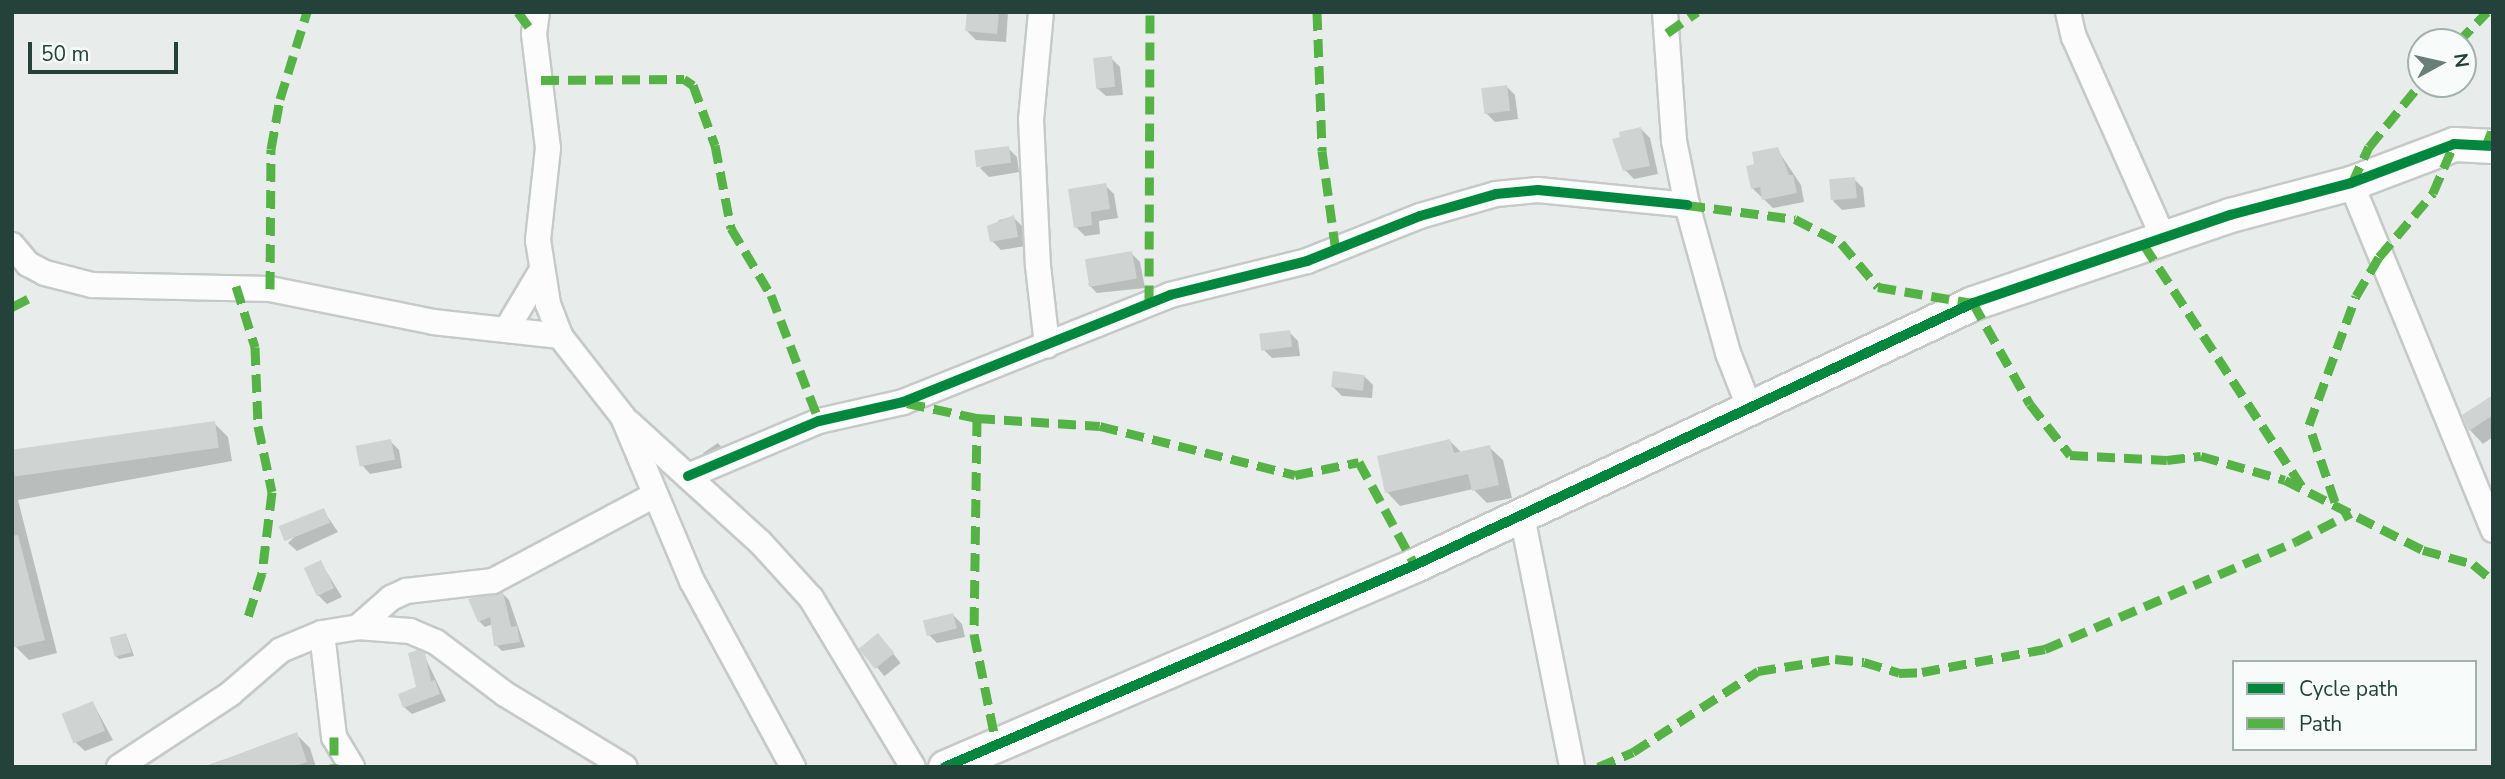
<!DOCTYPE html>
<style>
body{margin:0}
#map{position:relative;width:2505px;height:779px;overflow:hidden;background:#e8edeb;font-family:"Nunito Sans",sans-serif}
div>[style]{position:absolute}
.shadow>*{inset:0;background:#0003;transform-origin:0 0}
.building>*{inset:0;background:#cfd4d2;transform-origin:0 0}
.roads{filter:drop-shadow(2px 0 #c5cac8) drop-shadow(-2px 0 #c5cac8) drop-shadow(0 2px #c5cac8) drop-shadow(0 -2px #c5cac8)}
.street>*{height:24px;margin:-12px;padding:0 12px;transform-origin:12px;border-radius:12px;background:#fcfcfc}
.secondary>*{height:33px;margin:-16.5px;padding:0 16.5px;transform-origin:16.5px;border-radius:16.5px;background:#fcfcfc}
.quiet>*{height:9px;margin-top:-4.5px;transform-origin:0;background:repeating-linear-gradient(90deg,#55b346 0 18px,transparent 0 27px)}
.cycleway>*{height:10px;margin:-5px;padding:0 5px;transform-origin:5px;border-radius:5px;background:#00873e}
span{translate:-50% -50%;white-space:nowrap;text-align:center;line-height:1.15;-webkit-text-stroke:5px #f7fbf9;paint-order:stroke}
.frame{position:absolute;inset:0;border:14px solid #24423a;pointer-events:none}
.legend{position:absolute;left:2232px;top:660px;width:245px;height:91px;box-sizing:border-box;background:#f7fbf9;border:2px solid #a3b1ad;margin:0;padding:9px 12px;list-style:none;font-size:21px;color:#24423a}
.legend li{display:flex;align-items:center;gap:14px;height:35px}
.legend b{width:35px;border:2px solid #a3b1ad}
.north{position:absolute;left:2407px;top:28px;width:70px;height:70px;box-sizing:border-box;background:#f7fbf9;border:2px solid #a3b1ad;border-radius:50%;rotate:82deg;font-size:19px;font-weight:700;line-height:28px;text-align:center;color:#24423a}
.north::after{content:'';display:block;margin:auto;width:24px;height:32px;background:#697e78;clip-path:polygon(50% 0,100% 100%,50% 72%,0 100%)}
.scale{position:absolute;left:28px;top:42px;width:150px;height:32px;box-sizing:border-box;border:4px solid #24423a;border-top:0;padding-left:9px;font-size:21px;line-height:24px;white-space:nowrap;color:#24423a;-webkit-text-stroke:5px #f7fbf9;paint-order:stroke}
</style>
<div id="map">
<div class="shadow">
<div style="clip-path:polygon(968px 12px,1008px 12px,1006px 42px,976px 40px,967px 31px)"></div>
<div style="clip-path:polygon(1111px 58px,1120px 67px,1123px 95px,1106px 96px,1097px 88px)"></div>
<div style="clip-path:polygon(1506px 86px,1515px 95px,1518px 119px,1495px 122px,1486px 113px)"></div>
<div style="clip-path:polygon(1641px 129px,1650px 138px,1658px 174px,1634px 179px,1625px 170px)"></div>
<div style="clip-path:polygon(1008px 148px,1017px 157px,1019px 172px,989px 177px,980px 168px)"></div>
<div style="clip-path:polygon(1777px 149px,1801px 185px,1804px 202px,1773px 208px,1752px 188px,1757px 166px)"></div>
<div style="clip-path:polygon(1854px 179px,1863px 188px,1865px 207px,1842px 210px,1833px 201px)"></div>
<div style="clip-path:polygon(1105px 185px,1114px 194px,1118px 218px,1099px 221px,1100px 234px,1085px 236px,1076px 227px)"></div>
<div style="clip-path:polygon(1013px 217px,1022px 226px,1026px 246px,1001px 250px,992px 241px,999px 220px)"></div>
<div style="clip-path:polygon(1131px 253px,1140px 262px,1145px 288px,1097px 293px,1088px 284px)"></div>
<div style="clip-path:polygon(1289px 332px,1298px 341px,1300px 356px,1272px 358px,1263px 349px)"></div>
<div style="clip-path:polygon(1364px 376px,1373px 385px,1372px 398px,1342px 396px,1333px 387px)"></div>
<div style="clip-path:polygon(2493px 397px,2493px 437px,2483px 444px,2470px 430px)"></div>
<div style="clip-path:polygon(214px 423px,228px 437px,232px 461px,18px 500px,57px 653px,29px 660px,16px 647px,12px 632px,12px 460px)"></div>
<div style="clip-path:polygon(390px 441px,399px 450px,402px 468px,370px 474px,362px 465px)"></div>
<div style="clip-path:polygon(1450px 441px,1462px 453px,1489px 447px,1503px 460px,1512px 498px,1487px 503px,1473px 489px,1400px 506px,1387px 492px)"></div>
<div style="clip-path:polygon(718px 443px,724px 450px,707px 457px,703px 453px)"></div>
<div style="clip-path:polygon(323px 510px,338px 532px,297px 551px,288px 543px)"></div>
<div style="clip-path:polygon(321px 563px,342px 597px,327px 604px,318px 595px)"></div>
<div style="clip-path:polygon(503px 594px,509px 600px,525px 647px,502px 651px,496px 645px,493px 624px,485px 627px,479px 621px)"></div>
<div style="clip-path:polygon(953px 615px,962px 624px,965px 637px,937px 643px,928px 634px)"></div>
<div style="clip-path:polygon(126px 634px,134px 656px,119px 659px,115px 655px)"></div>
<div style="left:878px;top:635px;width:36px;height:21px;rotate:51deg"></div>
<div style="clip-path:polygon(424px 655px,446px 701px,412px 714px,404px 707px,418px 688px)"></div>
<div style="clip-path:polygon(93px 703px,113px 740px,85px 751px,76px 743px)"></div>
<div style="clip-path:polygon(296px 734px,310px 748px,316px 767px,203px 767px)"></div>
</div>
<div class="building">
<div style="clip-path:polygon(967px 12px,999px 12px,997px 34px,965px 31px)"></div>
<div style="left:1112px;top:56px;width:31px;height:19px;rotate:84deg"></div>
<div style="left:1507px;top:85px;width:26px;height:26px;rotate:83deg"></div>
<div style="clip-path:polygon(1641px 127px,1650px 166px,1623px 171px,1612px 139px,1620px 137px,1619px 132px)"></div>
<div style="left:1009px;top:146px;width:17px;height:35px;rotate:83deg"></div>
<div style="clip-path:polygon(1778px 147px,1789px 175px,1793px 175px,1797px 193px,1762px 200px,1760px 187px,1751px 189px,1746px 166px,1754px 164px,1752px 152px)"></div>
<div style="left:1855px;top:177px;width:21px;height:26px;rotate:85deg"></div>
<div style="clip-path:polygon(1106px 183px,1110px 209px,1091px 212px,1092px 225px,1074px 228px,1068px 189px)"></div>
<div style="clip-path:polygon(1014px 215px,1018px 237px,990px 242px,987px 226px)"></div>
<div style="left:1132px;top:251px;width:28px;height:48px;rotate:80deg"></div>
<div style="left:1290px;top:330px;width:17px;height:31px;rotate:83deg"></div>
<div style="left:1333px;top:371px;width:32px;height:16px;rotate:7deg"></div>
<div style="clip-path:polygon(2493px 395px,2493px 415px,2469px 431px,2462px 415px)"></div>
<div style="left:215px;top:421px;width:27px;height:206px;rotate:82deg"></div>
<div style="left:391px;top:439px;width:21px;height:36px;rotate:79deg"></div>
<div style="clip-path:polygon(1450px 439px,1454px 453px,1490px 445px,1499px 485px,1472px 491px,1468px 474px,1385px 493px,1377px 456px)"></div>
<div style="left:324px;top:508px;width:16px;height:49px;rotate:68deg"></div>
<div style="clip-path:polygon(18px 535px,45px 640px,12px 648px,12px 536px)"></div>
<div style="left:321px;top:560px;width:31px;height:19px;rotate:65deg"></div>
<div style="clip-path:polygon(503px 592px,511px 627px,517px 626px,520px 642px,494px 646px,490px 617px,478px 622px,468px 599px)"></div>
<div style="left:953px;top:613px;width:16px;height:31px;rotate:76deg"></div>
<div style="left:126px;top:633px;width:20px;height:17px;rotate:75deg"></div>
<div style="left:878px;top:633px;width:26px;height:25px;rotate:51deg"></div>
<div style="clip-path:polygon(418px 650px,425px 653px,431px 681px,435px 680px,440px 694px,403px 708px,398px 694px,416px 687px,408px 653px)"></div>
<div style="left:93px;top:701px;width:32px;height:34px;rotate:68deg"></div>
<div style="clip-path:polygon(297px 732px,307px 762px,292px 767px,205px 767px)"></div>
</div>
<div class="roads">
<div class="street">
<div style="left:537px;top:12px;width:22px;rotate:98deg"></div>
<div style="left:534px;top:34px;width:115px;rotate:83deg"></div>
<div style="left:548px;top:148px;width:93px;rotate:96.2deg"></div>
<div style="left:538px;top:240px;width:65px;rotate:81.1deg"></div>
<div style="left:548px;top:304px;width:34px;rotate:69deg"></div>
<div style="left:560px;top:336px;width:103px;rotate:52.1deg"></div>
<div style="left:623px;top:417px;width:178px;rotate:67.2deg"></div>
<div style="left:692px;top:581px;width:212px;rotate:61.5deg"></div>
<div style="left:1041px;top:12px;width:107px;rotate:95.3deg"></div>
<div style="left:1031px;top:119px;width:147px;rotate:87.3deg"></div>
<div style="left:1038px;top:266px;width:80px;rotate:83.5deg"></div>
<div style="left:1665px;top:12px;width:129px;rotate:86deg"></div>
<div style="left:1674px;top:141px;width:65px;rotate:78.5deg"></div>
<div style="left:1687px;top:205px;width:154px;rotate:74.5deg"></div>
<div style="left:1728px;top:353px;width:60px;rotate:68.6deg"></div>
<div style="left:2068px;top:12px;width:26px;rotate:77deg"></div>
<div style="left:2074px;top:37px;width:219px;rotate:66deg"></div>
<div style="left:2351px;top:183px;width:375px;rotate:67.7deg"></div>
<div style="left:12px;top:245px;width:25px;rotate:50deg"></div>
<div style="left:28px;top:264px;width:19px;rotate:28deg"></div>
<div style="left:45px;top:273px;width:49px;rotate:14.3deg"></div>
<div style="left:92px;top:285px;width:178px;rotate:1.3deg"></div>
<div style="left:270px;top:289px;width:166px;rotate:11.4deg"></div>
<div style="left:433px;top:322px;width:128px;rotate:6.3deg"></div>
<div style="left:508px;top:327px;width:63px;rotate:-59.3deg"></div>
<div style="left:628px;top:422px;width:178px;rotate:42.3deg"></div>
<div style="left:760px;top:542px;width:76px;rotate:47.7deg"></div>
<div style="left:811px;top:598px;width:197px;rotate:58.9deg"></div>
<div style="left:688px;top:476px;width:142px;rotate:-22.8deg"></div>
<div style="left:819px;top:421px;width:86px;rotate:-12.7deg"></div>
<div style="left:903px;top:402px;width:288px;rotate:-21.8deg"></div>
<div style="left:1170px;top:295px;width:141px;rotate:-13.9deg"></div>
<div style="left:1307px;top:261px;width:122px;rotate:-21.7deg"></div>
<div style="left:1420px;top:216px;width:79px;rotate:-16.1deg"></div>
<div style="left:1496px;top:194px;width:42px;rotate:-5.4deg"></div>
<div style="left:1538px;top:190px;width:150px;rotate:5.7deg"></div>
<div style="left:1522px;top:516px;width:256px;rotate:78.7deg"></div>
<div style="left:358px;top:627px;width:44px;rotate:-41.3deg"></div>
<div style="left:391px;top:598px;width:17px;rotate:-25deg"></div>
<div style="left:406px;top:591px;width:88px;rotate:-6.6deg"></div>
<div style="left:493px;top:581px;width:183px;rotate:-28deg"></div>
<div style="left:322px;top:633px;width:105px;rotate:83.4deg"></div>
<div style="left:334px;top:737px;width:35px;rotate:59deg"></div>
<div style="left:119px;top:767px;width:133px;rotate:-33.3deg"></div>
<div style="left:230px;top:694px;width:67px;rotate:-40.8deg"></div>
<div style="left:281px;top:650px;width:44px;rotate:-22.5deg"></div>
<div style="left:322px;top:633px;width:36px;rotate:-9deg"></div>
<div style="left:358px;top:627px;width:52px;rotate:4.4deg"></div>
<div style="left:410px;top:631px;width:28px;rotate:23deg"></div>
<div style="left:436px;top:642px;width:86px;rotate:37deg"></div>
<div style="left:505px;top:694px;width:140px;rotate:31.3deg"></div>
</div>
<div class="secondary">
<div style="left:945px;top:767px;width:512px;rotate:-23.26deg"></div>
<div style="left:1415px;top:565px;width:616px;rotate:-25.15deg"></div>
<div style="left:1973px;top:303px;width:272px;rotate:-18.9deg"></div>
<div style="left:2230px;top:215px;width:125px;rotate:-14.8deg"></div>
<div style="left:2351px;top:183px;width:110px;rotate:-20.7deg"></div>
<div style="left:2454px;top:144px;width:39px;rotate:3deg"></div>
</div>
</div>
<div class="quiet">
<div style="left:518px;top:12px;width:27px;rotate:54deg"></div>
<div style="left:1317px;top:12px;width:139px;rotate:87.9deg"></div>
<div style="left:1322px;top:151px;width:102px;rotate:82.1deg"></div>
<div style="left:1667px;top:33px;width:37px;rotate:-35deg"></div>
<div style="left:2458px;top:42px;width:42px;rotate:-46deg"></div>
<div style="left:541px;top:80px;width:143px;rotate:-0.4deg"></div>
<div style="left:684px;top:79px;width:11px;rotate:34deg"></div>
<div style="left:693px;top:85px;width:64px;rotate:69.9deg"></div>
<div style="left:715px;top:145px;width:85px;rotate:79.1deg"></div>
<div style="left:731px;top:228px;width:78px;rotate:59.2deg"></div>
<div style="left:771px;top:295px;width:135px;rotate:69.1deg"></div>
<div style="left:2485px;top:148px;width:22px;rotate:-68deg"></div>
<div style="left:2352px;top:183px;width:40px;rotate:-65deg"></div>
<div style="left:2369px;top:147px;width:82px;rotate:-50.9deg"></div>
<div style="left:1687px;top:205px;width:109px;rotate:7.4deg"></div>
<div style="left:1795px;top:219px;width:52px;rotate:27.6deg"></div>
<div style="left:1841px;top:243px;width:57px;rotate:49.9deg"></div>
<div style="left:1878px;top:287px;width:96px;rotate:9.6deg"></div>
<div style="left:1973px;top:303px;width:116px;rotate:60.6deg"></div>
<div style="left:2030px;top:404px;width:65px;rotate:51.9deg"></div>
<div style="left:2070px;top:455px;width:97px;rotate:3deg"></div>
<div style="left:2167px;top:460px;width:34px;rotate:-7deg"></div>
<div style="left:2201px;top:456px;width:87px;rotate:15.9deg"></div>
<div style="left:2285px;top:480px;width:155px;rotate:26.9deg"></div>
<div style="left:2423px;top:550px;width:52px;rotate:15.6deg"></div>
<div style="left:2473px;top:564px;width:26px;rotate:40deg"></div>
<div style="left:2144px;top:245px;width:290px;rotate:56.8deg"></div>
<div style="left:236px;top:286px;width:64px;rotate:72.7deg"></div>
<div style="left:255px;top:347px;width:79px;rotate:87.8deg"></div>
<div style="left:258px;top:426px;width:67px;rotate:78deg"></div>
<div style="left:272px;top:492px;width:82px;rotate:97deg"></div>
<div style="left:262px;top:573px;width:52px;rotate:107.7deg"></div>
<div style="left:270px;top:289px;width:140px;rotate:-89.6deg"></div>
<div style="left:271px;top:149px;width:51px;rotate:-79.8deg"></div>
<div style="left:280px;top:99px;width:91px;rotate:-72.8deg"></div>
<div style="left:1149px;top:303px;width:291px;rotate:-89.8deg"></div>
<div style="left:12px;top:307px;width:18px;rotate:-27deg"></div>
<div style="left:907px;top:403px;width:72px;rotate:12.1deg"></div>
<div style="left:977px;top:418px;width:123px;rotate:3.7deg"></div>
<div style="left:1100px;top:426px;width:201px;rotate:14.1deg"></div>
<div style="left:1295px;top:475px;width:65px;rotate:-11.5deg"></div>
<div style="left:1359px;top:462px;width:117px;rotate:61.5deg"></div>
<div style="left:977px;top:418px;width:216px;rotate:90.8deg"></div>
<div style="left:974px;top:634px;width:111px;rotate:78.6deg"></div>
<div style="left:2335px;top:502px;width:81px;rotate:-108.7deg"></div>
<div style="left:2309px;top:425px;width:137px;rotate:-70deg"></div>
<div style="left:2356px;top:296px;width:45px;rotate:-59.5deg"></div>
<div style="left:2379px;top:257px;width:84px;rotate:-49.8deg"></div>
<div style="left:2433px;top:193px;width:53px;rotate:-66.8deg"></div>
<div style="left:334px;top:737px;width:30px;rotate:90deg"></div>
<div style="left:1598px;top:767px;width:38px;rotate:-23deg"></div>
<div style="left:1633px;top:752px;width:149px;rotate:-32.9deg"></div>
<div style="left:1758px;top:671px;width:78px;rotate:-8.9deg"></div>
<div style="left:1835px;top:659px;width:29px;rotate:6deg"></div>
<div style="left:1864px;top:662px;width:37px;rotate:17deg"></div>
<div style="left:1899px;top:673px;width:23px;rotate:-2deg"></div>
<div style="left:1922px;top:672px;width:125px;rotate:-10.6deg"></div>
<div style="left:2045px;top:649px;width:272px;rotate:-23.2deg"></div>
<div style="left:2295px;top:542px;width:63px;rotate:-27.4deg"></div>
</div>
<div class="cycleway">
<div style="left:688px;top:476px;width:142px;rotate:-22.8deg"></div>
<div style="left:819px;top:421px;width:86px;rotate:-12.7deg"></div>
<div style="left:903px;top:402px;width:288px;rotate:-21.8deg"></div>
<div style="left:1170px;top:295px;width:141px;rotate:-13.9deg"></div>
<div style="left:1307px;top:261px;width:122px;rotate:-21.7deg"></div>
<div style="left:1420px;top:216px;width:79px;rotate:-16.1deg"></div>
<div style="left:1496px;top:194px;width:42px;rotate:-5.4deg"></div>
<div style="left:1538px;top:190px;width:150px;rotate:5.7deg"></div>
<div style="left:945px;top:767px;width:512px;rotate:-23.26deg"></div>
<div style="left:1415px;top:565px;width:616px;rotate:-25.15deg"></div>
<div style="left:1973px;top:303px;width:272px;rotate:-18.9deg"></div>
<div style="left:2230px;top:215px;width:125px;rotate:-14.8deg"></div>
<div style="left:2351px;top:183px;width:110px;rotate:-20.7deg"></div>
<div style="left:2454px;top:144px;width:39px;rotate:3deg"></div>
</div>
<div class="frame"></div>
<ul class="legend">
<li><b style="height:9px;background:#00873e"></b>Cycle path</li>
<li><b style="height:9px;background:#55b346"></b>Path</li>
</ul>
<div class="north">N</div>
<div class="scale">50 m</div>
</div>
